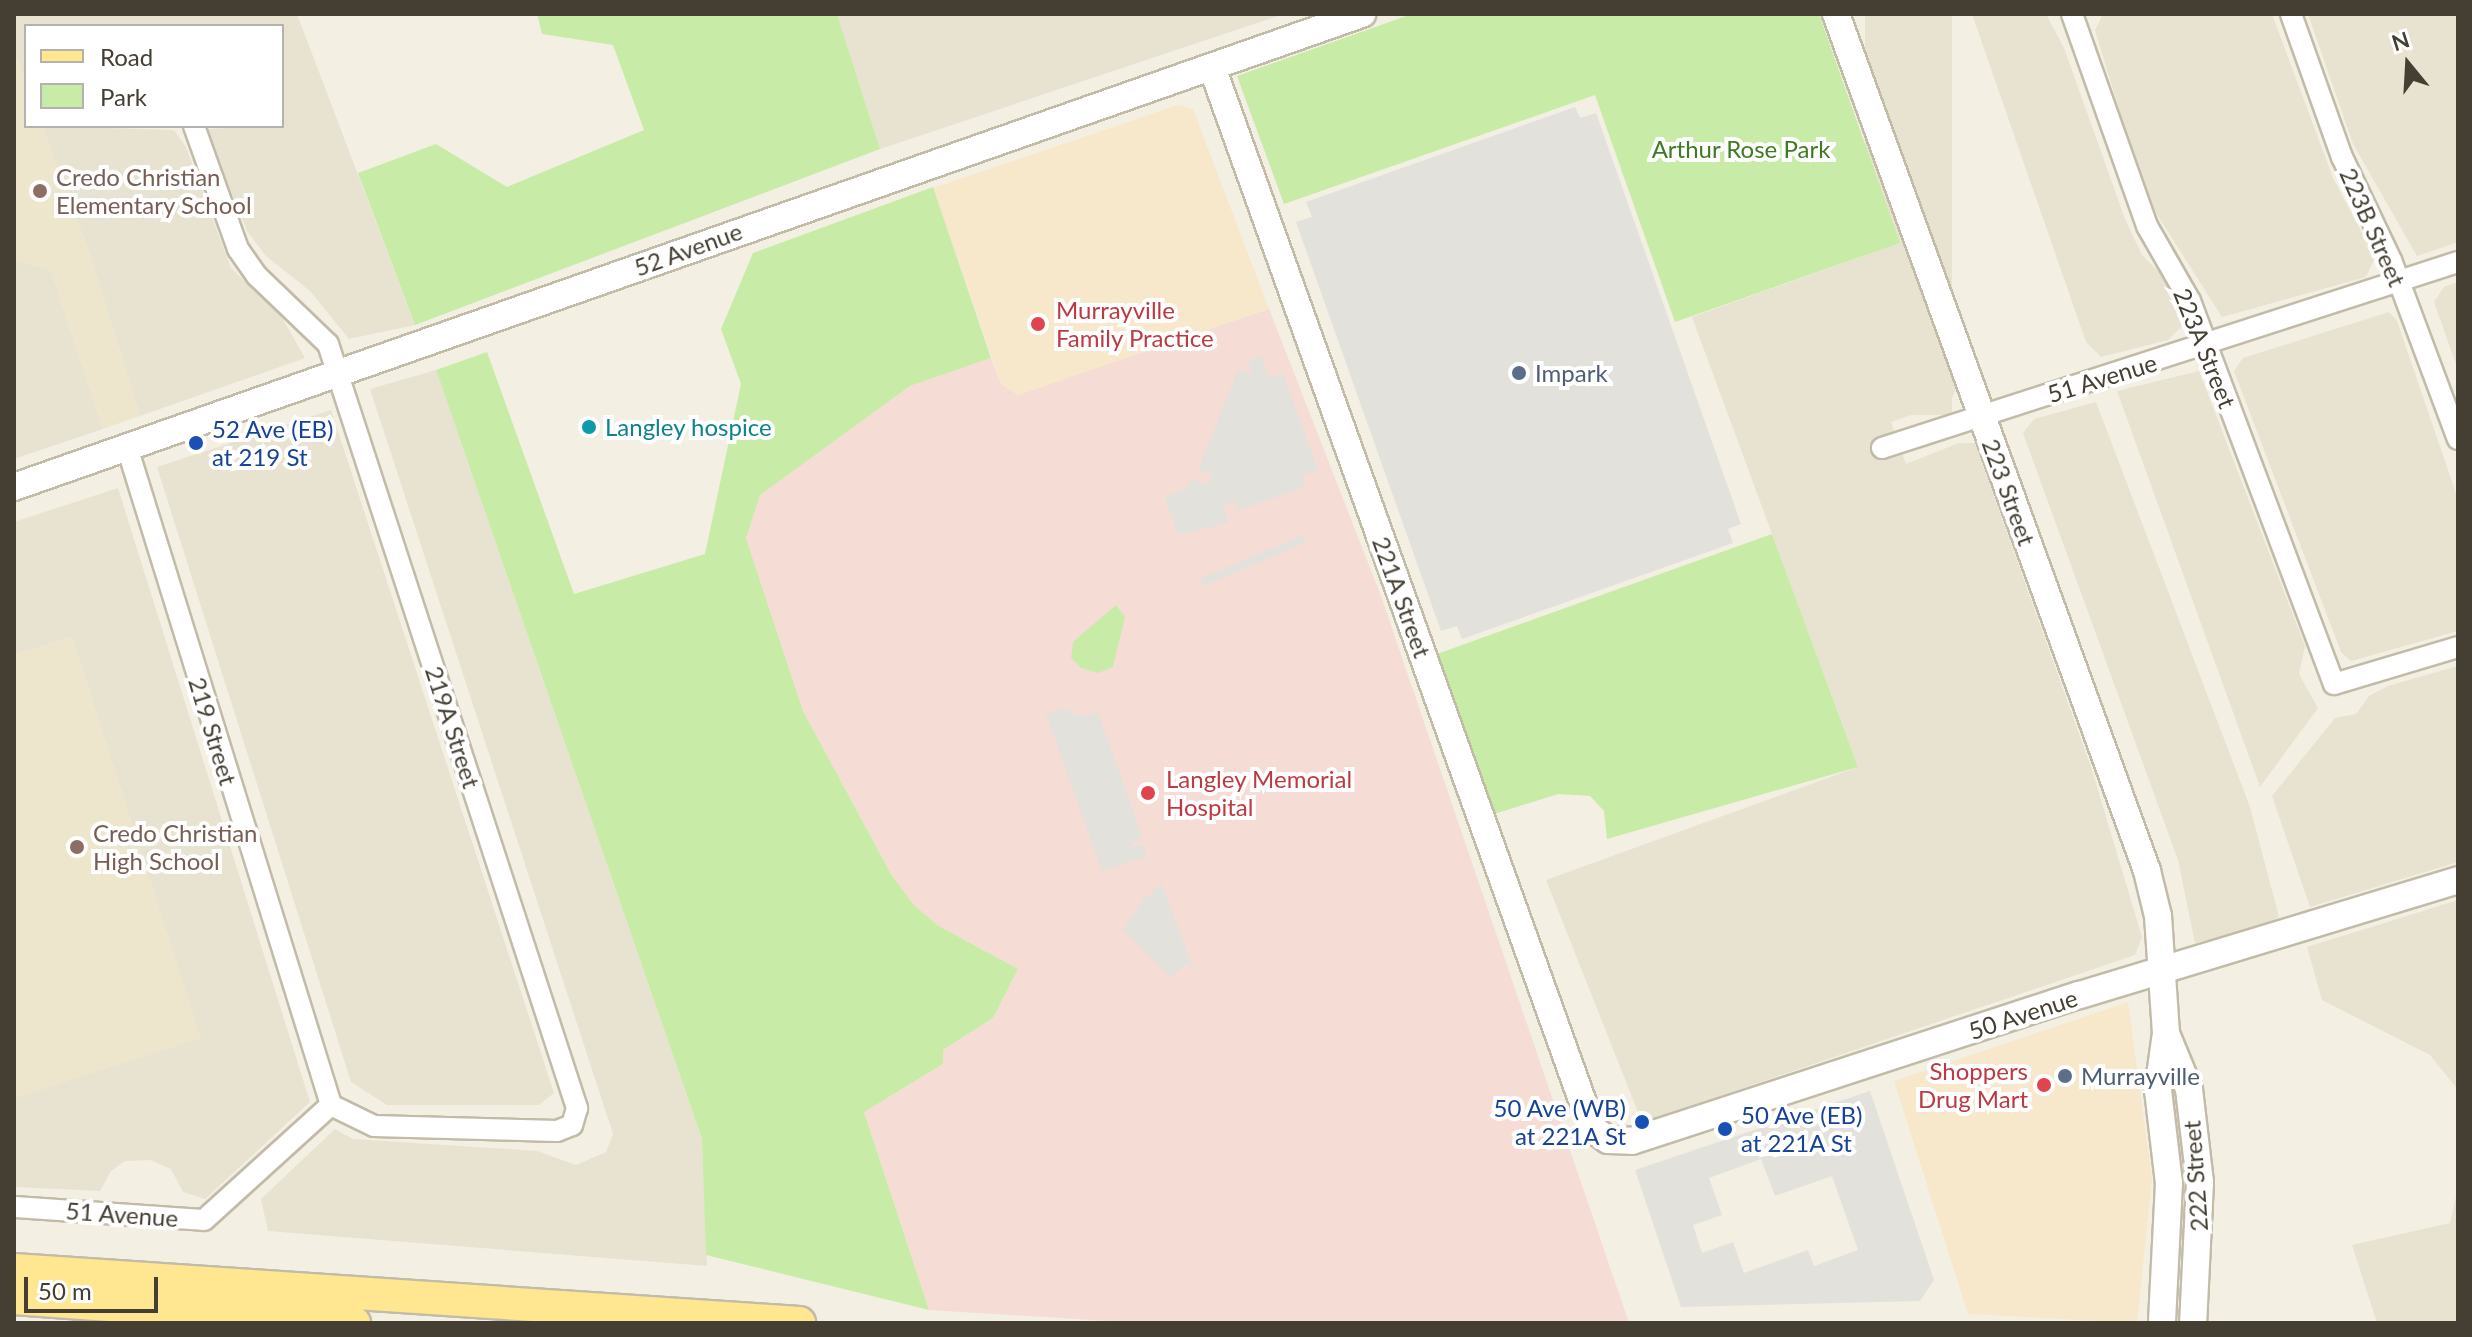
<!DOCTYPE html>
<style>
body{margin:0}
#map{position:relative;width:2472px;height:1337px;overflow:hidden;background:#f3efe3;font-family:Lato,sans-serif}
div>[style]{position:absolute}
.residential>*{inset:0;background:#e8e2d1;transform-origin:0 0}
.commercial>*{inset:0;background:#f7e8cc}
.education>*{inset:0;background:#eee6cc}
.medical>*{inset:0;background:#f5dcd5}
.green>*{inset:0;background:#c9eba8}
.parking>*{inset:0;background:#e3e1dc;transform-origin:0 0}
.roads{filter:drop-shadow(2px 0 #c2bba8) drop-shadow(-2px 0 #c2bba8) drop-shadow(0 2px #c2bba8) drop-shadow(0 -2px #c2bba8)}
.minor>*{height:20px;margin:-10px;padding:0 10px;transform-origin:10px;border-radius:10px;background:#fff}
.tertiary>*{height:26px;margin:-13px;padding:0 13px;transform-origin:13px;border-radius:13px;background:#fff}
.primary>*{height:32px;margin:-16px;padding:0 16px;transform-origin:16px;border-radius:16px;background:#ffe690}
.dots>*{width:22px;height:22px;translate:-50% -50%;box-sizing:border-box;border:4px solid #fff;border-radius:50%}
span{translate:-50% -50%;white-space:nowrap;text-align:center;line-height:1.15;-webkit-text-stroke:8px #fff;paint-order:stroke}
.park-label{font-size:24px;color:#3e7b22}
.education-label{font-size:24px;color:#785e54}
.left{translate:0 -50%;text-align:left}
.street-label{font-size:24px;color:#453f33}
.health-label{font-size:24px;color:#be3a42}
.right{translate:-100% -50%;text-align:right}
.service-label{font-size:24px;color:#4e5e75}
.culture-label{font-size:24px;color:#0d838f}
.transit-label{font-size:24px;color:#164399}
.frame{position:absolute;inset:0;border:16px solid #453f33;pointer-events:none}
.legend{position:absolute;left:24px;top:24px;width:260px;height:104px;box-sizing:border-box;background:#fff;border:2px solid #b5b2ad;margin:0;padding:10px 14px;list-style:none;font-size:24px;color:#453f33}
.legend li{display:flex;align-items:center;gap:16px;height:40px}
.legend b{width:40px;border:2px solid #b5b2ad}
.north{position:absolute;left:2368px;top:24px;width:80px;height:80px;-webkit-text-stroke:6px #fff;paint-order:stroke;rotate:342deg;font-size:22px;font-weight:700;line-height:32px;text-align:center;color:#453f33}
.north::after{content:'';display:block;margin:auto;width:28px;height:36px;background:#453f33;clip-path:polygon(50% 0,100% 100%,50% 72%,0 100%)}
.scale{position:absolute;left:24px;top:1277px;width:134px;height:36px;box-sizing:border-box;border:4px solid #453f33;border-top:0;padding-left:10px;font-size:24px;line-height:28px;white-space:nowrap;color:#453f33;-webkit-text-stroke:6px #fff;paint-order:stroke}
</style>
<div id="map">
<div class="residential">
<div style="clip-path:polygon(14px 14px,297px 14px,415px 325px,349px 339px,310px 291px,266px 256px,247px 231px,206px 129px,282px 126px,282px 26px,26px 26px,26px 84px,14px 52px)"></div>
<div style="clip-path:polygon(837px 14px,1284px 14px,880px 149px)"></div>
<div style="left:1865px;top:14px;width:87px;height:401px"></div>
<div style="clip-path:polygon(1972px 14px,2046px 14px,2064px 48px,2125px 219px,2142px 255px,2168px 281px,2180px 310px,2183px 325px,2168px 340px,2101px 357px,2086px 342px)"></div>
<div style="clip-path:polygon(2103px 14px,2272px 14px,2333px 178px,2375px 257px,2366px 277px,2222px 317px,2156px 213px,2140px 178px,2095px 30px)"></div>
<div style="clip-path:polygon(2308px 14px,2458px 14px,2458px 242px,2417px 256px,2353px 144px)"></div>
<div style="clip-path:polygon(42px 126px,174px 130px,186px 147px,231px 268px,280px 314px,305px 358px,140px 416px,90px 255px)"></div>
<div style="clip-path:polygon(1900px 243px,1956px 388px,1951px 401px,1891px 422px,1906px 464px,1959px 443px,1975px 443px,2092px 770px,2142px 937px,2135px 955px,1642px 1122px,1546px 880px,1858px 767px,1692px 317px)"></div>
<div style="clip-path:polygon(14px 260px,51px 270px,103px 429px,14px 459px)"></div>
<div style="clip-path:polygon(2458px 282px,2458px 370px,2434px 302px,2444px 287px)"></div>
<div style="clip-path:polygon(2389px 312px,2397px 321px,2458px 499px,2458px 631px,2351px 661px,2341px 652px,2234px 371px,2243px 358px)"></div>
<div style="clip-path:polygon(436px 370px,702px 1139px,707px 1266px,268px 1231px,261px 1199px,335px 1129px,353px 1139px,537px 1151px,576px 1165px,606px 1152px,613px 1134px,370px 389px)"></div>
<div style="clip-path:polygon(2199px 371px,2305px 646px,2299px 674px,2318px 708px,2260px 787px,2117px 391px)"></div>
<div style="clip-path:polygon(2096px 402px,2250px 807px,2279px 917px,2259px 928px,2195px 943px,2178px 860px,2023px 433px,2034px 419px)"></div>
<div style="clip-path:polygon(331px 410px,554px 1093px,539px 1105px,387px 1105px,351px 1082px,157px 467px)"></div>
<div style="clip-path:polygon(118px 488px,310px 1102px,205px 1199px,183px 1192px,171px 1169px,150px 1160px,125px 1161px,111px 1171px,100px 1191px,14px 1187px,14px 1098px,200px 1037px,72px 637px,14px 655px,14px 522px)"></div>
<div style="clip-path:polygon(2458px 666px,2458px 862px,2310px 907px,2272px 796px,2335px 718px,2356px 714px,2369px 696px,2388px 686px)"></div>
<div style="clip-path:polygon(2458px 900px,2458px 1090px,2430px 1055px,2322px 1000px,2307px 947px)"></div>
<div style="clip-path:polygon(2458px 1188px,2458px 1323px,2377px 1323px,2352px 1245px,2450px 1223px)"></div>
</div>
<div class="commercial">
<div style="clip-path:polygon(1178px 105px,1193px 109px,1269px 309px,1018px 395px,1001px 384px,933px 188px)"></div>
<div style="clip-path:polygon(2128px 1002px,2152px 1179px,2137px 1323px,1968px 1314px,1894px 1081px)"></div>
</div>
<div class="education">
<div style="clip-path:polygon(14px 52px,26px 84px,26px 126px,42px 126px,90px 255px,140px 416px,103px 429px,51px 270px,14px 260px)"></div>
<div style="clip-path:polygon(72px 637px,201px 1038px,14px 1098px,14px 655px)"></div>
</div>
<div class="medical">
<div style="clip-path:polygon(1269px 309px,1381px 596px,1629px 1323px,1141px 1323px,929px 1310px,864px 1112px,943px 1064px,943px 1050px,993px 1018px,1018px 969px,937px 925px,913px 904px,891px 874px,803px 711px,746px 538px,759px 495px,910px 386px,991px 358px,1001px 384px,1018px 395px)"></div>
</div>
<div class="green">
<div style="clip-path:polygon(537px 14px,837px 14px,880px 149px,415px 325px,358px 173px,436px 144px,507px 187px,644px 130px,613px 45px,542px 34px)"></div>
<div style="clip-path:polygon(1412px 14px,1819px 14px,1900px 243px,1675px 322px,1595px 95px,1284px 204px,1237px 76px)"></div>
<div style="clip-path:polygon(933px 187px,991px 358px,910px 386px,760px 495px,746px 538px,803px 711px,891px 874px,913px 904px,937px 925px,1018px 969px,993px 1018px,943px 1050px,943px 1064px,864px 1112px,929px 1310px,706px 1255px,702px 1139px,436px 370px,487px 352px,574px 594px,705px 554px,741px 384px,721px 329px,753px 253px)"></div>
<div style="clip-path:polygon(1772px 534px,1858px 767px,1607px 839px,1604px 811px,1590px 796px,1558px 794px,1491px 815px,1437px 654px)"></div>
<div style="clip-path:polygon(1116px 605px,1125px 617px,1113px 667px,1098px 673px,1081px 668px,1071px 658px,1073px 642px)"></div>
</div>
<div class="parking">
<div style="clip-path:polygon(1575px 107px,1580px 118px,1596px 113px,1741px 524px,1728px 529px,1733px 543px,1462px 639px,1457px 626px,1441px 631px,1296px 222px,1312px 217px,1306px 202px)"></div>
<div style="clip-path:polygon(1261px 356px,1269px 378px,1283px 373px,1318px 470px,1302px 475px,1305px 487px,1239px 510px,1234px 501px,1223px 505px,1228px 523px,1178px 535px,1165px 497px,1187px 488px,1191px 480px,1209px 484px,1212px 474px,1198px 470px,1238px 370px,1252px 374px,1248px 361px)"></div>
<div style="left:1303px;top:535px;width:8px;height:112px;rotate:67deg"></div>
<div style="clip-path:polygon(1063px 708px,1081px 717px,1098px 712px,1142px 837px,1128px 847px,1143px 845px,1147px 856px,1102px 871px,1046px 714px)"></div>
<div style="clip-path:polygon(1162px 884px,1193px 968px,1186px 964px,1170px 977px,1123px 930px,1143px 900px)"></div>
<div style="clip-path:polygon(evenodd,1870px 1091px,1934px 1280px,1920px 1301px,1681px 1307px,1635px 1170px,1870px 1091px,1761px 1159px,1775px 1196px,1832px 1176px,1858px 1250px,1814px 1266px,1808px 1250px,1744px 1273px,1733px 1242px,1702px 1253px,1693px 1225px,1722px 1215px,1709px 1178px,1761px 1159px)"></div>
</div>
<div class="roads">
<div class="minor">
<div style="left:2072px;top:14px;width:225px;rotate:70.5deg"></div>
<div style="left:2147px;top:226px;width:86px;rotate:60.2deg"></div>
<div style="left:2190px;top:301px;width:409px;rotate:69.4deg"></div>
<div style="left:2334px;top:684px;width:129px;rotate:-16.6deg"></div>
<div style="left:2291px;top:14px;width:152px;rotate:70.4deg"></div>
<div style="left:2342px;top:157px;width:114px;rotate:64.6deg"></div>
<div style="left:2391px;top:260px;width:191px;rotate:69.5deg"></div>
<div style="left:194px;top:126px;width:131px;rotate:70.3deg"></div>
<div style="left:238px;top:249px;width:33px;rotate:55deg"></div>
<div style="left:257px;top:276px;width:98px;rotate:43.8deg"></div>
<div style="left:328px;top:344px;width:804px;rotate:71.95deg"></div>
<div style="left:577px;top:1108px;width:18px;rotate:106deg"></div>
<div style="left:572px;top:1125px;width:16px;rotate:158deg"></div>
<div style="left:557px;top:1131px;width:183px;rotate:-178.4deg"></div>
<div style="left:374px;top:1126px;width:48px;rotate:-154deg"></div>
<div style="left:127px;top:447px;width:689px;rotate:72.77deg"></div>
<div style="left:1882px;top:448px;width:605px;rotate:-17.9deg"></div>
<div style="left:14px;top:1207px;width:190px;rotate:3.9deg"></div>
<div style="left:204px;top:1220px;width:171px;rotate:-42.2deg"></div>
</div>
<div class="tertiary">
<div style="left:1836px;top:14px;width:912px;rotate:70.05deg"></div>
<div style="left:2147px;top:871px;width:46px;rotate:76.3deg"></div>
<div style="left:2158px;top:916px;width:117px;rotate:86.1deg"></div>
<div style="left:2166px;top:1033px;width:58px;rotate:98deg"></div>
<div style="left:2158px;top:1090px;width:94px;rotate:83.3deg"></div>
<div style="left:2169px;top:1183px;width:140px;rotate:92.9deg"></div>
<div style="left:1212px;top:67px;width:1127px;rotate:70.29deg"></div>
<div style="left:1592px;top:1128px;width:20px;rotate:37deg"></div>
<div style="left:1608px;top:1140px;width:24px;rotate:2deg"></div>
<div style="left:1632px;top:1141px;width:471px;rotate:-18.1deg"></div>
<div style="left:2080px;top:995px;width:395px;rotate:-16.9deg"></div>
<div style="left:14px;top:487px;width:1429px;rotate:-19.34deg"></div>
<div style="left:2167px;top:1036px;width:57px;rotate:67.5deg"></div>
<div style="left:2189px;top:1089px;width:94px;rotate:83.3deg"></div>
<div style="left:2200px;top:1182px;width:141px;rotate:92.8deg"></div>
</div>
<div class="primary">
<div style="left:14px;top:1270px;width:787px;rotate:3.86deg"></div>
<div style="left:14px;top:1298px;width:341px;rotate:4.2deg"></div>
</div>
</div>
<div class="dots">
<div style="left:40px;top:191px;background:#8d6e63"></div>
<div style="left:1038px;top:324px;background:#e0444e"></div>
<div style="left:1519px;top:373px;background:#5c6f8a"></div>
<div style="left:589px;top:427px;background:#0f9aa8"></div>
<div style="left:196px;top:443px;background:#1a4fb4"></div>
<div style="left:1148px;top:793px;background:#e0444e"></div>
<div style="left:77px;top:847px;background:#8d6e63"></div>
<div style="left:2065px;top:1076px;background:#5c6f8a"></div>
<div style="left:2044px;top:1085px;background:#e0444e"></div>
<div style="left:1642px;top:1122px;background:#1a4fb4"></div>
<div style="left:1725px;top:1129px;background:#1a4fb4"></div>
</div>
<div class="park-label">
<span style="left:1741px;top:149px">Arthur Rose Park</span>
</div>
<div class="education-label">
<span class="left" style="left:56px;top:191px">Credo Christian<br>Elementary School</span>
<span class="left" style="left:93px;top:847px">Credo Christian<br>High School</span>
</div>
<div class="street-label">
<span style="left:2373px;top:227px;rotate:66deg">223B Street</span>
<span style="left:688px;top:249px;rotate:-20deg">52 Avenue</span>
<span style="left:2205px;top:348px;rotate:68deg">223A Street</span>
<span style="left:2102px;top:378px;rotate:-17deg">51 Avenue</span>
<span style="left:2009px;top:492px;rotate:70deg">223 Street</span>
<span style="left:1402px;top:597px;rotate:70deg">221A Street</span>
<span style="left:453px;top:727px;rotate:72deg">219A Street</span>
<span style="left:213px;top:731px;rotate:73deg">219 Street</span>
<span style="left:2023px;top:1014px;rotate:-18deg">50 Avenue</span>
<span style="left:2195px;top:1176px;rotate:-94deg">222 Street</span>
<span style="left:122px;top:1214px;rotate:4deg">51 Avenue</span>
</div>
<div class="health-label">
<span class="left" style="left:1056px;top:324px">Murrayville<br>Family Practice</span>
<span class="left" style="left:1166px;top:793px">Langley Memorial<br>Hospital</span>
<span class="right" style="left:2028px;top:1085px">Shoppers<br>Drug Mart</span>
</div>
<div class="service-label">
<span class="left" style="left:1535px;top:373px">Impark</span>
<span class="left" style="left:2081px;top:1076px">Murrayville</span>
</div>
<div class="culture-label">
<span class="left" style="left:605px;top:427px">Langley hospice</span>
</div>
<div class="transit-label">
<span class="left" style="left:212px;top:443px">52 Ave (EB)<br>at 219 St</span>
<span class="right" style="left:1626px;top:1122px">50 Ave (WB)<br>at 221A St</span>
<span class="left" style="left:1741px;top:1129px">50 Ave (EB)<br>at 221A St</span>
</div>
<div class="frame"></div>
<ul class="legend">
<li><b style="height:10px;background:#ffe690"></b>Road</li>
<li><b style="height:22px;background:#c9eba8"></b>Park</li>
</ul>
<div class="north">N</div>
<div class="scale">50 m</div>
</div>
